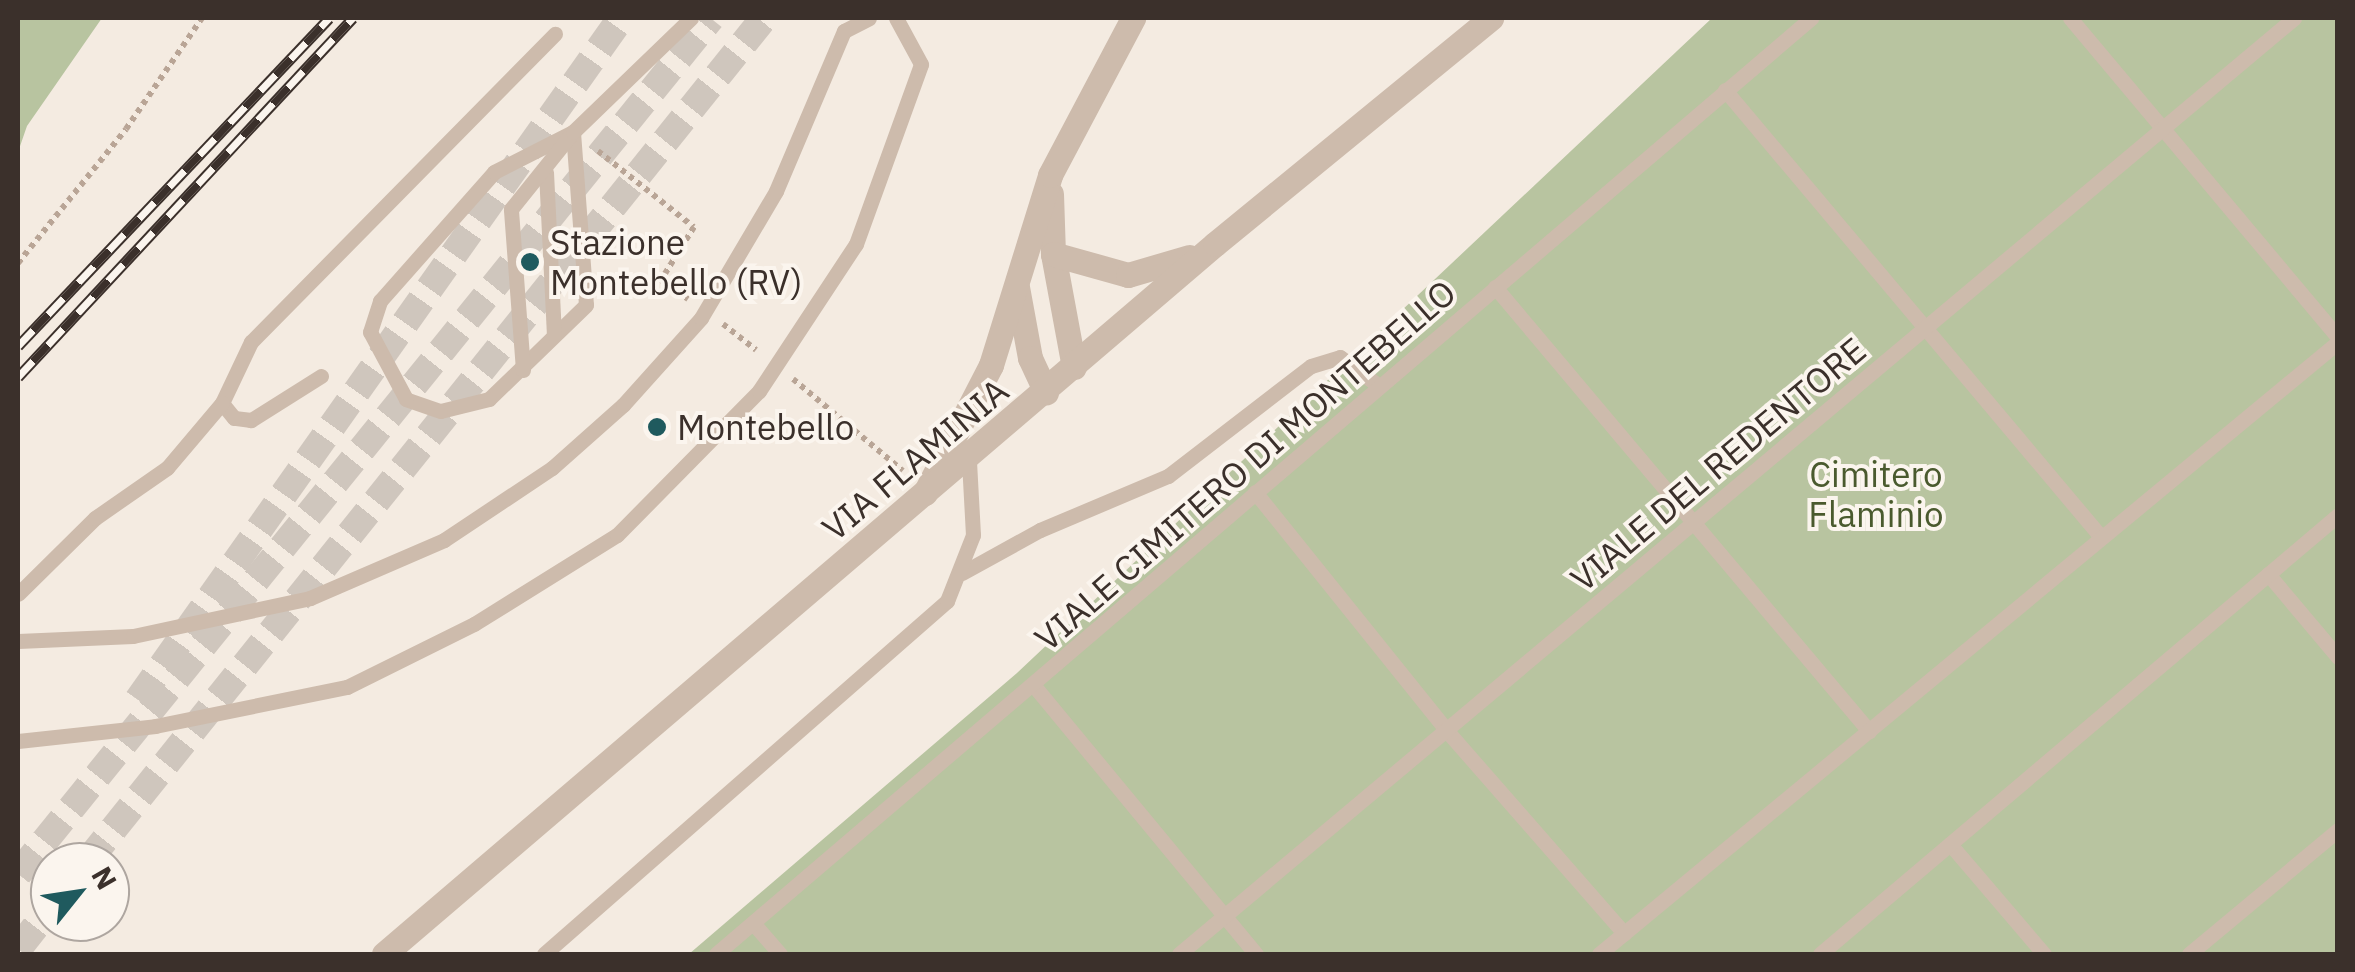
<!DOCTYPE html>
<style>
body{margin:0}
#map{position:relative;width:2355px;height:972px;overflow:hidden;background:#f4ebe1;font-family:"IBM Plex Sans",sans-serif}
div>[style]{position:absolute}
.green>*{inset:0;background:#b8c4a0}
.trunk-tunnel>*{height:28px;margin-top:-14px;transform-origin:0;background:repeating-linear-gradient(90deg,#cfc6bd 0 28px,transparent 0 42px)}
.path>*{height:6px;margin-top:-3px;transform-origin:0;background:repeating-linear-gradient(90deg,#b9a596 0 5px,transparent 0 10px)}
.service>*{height:15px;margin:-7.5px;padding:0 7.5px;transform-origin:7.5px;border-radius:7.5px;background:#cdbbac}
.minor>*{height:25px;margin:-12.5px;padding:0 12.5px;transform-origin:12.5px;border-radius:12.5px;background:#cdbbac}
.rail>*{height:11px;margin-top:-5.5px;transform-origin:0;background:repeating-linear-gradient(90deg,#fbf5ee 0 22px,#3b302b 0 44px);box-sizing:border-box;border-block:2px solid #3b302b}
.dots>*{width:28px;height:28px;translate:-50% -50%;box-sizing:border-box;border:5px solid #fbf5ee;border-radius:50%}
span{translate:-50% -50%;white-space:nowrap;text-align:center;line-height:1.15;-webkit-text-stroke:8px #fbf5ee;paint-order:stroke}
.poi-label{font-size:35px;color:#3b302b}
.left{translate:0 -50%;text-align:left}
.street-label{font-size:35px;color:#3b302b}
.park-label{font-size:35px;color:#4a5a2e}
.frame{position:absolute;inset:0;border:20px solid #3b302b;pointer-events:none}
.north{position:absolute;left:30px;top:842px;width:100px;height:100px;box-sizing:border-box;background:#fbf5ee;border:2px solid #aea6a0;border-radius:50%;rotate:60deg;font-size:28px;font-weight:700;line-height:40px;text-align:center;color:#3b302b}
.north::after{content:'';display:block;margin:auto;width:35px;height:45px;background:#1f5a5e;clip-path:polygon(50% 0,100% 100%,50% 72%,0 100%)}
</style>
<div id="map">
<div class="green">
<div style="clip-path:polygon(18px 18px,102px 18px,27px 126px,18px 152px)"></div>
<div style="clip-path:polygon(1712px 18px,2337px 18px,2337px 954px,689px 954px,1017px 673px)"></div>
</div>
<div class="trunk-tunnel">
<div style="left:138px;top:700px;width:836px;rotate:-54.69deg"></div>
<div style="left:87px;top:862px;width:1082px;rotate:-51.27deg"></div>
<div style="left:18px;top:874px;width:1101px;rotate:-51.01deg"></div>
<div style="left:18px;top:949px;width:52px;rotate:-52deg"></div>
</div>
<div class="path">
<div style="left:598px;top:151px;width:122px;rotate:38.4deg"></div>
<div style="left:694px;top:227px;width:62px;rotate:121.9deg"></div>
<div style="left:661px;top:280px;width:33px;rotate:35deg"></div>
<div style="left:18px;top:263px;width:172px;rotate:-51.1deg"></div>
<div style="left:126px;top:129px;width:135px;rotate:-55.6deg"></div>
<div style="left:723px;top:324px;width:42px;rotate:38.2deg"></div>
<div style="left:793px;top:379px;width:143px;rotate:39.9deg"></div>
</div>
<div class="service">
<div style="left:2070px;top:18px;width:417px;rotate:50deg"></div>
<div style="left:1725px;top:90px;width:584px;rotate:49.93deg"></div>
<div style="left:573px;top:132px;width:173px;rotate:85.7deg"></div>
<div style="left:586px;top:305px;width:135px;rotate:135.9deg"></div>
<div style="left:489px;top:399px;width:50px;rotate:166.2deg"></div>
<div style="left:440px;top:411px;width:36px;rotate:-161deg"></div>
<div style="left:406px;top:399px;width:76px;rotate:-118.2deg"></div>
<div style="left:370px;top:332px;width:33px;rotate:-72deg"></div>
<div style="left:380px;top:301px;width:172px;rotate:-48.5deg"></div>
<div style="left:494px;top:172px;width:89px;rotate:-26.9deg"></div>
<div style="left:546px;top:172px;width:162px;rotate:87.2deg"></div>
<div style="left:1495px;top:287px;width:581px;rotate:49.89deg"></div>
<div style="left:523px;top:370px;width:161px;rotate:-94.3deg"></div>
<div style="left:511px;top:209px;width:99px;rotate:-51.2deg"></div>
<div style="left:573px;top:132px;width:164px;rotate:-44deg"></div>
<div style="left:321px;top:376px;width:83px;rotate:147.8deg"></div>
<div style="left:251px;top:420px;width:17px;rotate:-173deg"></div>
<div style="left:234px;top:418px;width:19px;rotate:-129deg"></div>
<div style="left:222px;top:403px;width:68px;rotate:-64.6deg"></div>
<div style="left:251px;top:342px;width:433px;rotate:-45.4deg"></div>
<div style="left:1255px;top:492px;width:307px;rotate:51.2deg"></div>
<div style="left:1447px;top:731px;width:269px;rotate:48.8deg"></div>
<div style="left:962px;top:573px;width:89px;rotate:-28.9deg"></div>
<div style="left:1040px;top:530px;width:139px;rotate:-22.9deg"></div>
<div style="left:1168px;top:476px;width:180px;rotate:-37.6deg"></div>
<div style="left:1311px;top:366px;width:30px;rotate:-17deg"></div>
<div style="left:1340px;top:357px;width:49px;rotate:36.6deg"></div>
<div style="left:2268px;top:574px;width:109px;rotate:49.9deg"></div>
<div style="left:18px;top:594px;width:108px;rotate:-44.6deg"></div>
<div style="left:95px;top:518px;width:88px;rotate:-34.8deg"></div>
<div style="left:167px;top:468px;width:85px;rotate:-49.8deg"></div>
<div style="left:18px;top:641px;width:115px;rotate:-2.5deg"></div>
<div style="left:133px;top:636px;width:181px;rotate:-12.1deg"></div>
<div style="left:310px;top:598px;width:146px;rotate:-23.4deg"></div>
<div style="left:444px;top:540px;width:130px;rotate:-33.7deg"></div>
<div style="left:552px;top:468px;width:95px;rotate:-41.6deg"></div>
<div style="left:623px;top:405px;width:117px;rotate:-48.1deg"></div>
<div style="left:701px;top:318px;width:147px;rotate:-59.4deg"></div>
<div style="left:776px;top:191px;width:174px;rotate:-67deg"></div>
<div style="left:844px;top:31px;width:28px;rotate:-27deg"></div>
<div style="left:1035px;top:687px;width:347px;rotate:50.4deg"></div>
<div style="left:18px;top:741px;width:138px;rotate:-6.2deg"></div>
<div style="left:155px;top:726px;width:196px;rotate:-11.5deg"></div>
<div style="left:347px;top:687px;width:142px;rotate:-26.4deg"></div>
<div style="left:474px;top:624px;width:168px;rotate:-31.9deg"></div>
<div style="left:617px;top:535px;width:202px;rotate:-45.4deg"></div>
<div style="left:759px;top:391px;width:176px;rotate:-56.6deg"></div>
<div style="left:856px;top:244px;width:191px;rotate:-70.1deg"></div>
<div style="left:921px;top:64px;width:52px;rotate:-118.5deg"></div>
<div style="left:1950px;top:844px;width:145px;rotate:49.5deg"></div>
<div style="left:753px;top:923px;width:41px;rotate:48.9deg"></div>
<div style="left:544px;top:954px;width:536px;rotate:-41.22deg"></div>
<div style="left:947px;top:601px;width:71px;rotate:-68.5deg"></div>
<div style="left:973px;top:535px;width:75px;rotate:-93.1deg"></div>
<div style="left:716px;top:954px;width:1441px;rotate:-40.52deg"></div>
<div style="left:1179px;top:954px;width:1456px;rotate:-40.01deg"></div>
<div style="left:1599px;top:954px;width:960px;rotate:-39.63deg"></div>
<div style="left:1820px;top:954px;width:679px;rotate:-40.28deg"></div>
<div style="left:2189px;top:954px;width:194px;rotate:-39.8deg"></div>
</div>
<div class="minor">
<div style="left:1051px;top:194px;width:60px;rotate:88.1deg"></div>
<div style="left:1053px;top:254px;width:115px;rotate:79.5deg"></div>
<div style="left:1053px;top:254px;width:78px;rotate:15.6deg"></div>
<div style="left:1128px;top:275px;width:64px;rotate:-16.4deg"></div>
<div style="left:1017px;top:287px;width:72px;rotate:79.6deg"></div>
<div style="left:1030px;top:358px;width:38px;rotate:65deg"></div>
<div style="left:925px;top:493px;width:144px;rotate:-62.7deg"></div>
<div style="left:991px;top:365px;width:199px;rotate:-72.7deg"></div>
<div style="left:1050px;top:175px;width:178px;rotate:-62.1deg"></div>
<div style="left:384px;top:954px;width:1093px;rotate:-40.51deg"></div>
<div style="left:1215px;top:244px;width:357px;rotate:-39.3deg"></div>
</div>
<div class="rail">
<div style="left:18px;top:346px;width:452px;rotate:-46.5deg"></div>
<div style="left:18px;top:377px;width:491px;rotate:-47deg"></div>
</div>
<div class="dots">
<div style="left:530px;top:262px;background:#1f5a5e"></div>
<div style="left:657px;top:427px;background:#1f5a5e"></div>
</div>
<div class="poi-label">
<span class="left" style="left:550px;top:262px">Stazione<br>Montebello (RV)</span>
<span class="left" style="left:677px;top:427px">Montebello</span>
</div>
<div class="street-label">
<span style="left:915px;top:459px;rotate:-40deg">VIA FLAMINIA</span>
<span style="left:1718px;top:464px;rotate:-40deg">VIALE DEL REDENTORE</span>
<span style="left:1245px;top:465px;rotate:-41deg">VIALE CIMITERO DI MONTEBELLO</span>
</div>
<div class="park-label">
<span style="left:1876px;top:494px">Cimitero<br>Flaminio</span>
</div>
<div class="frame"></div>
<div class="north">N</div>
</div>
